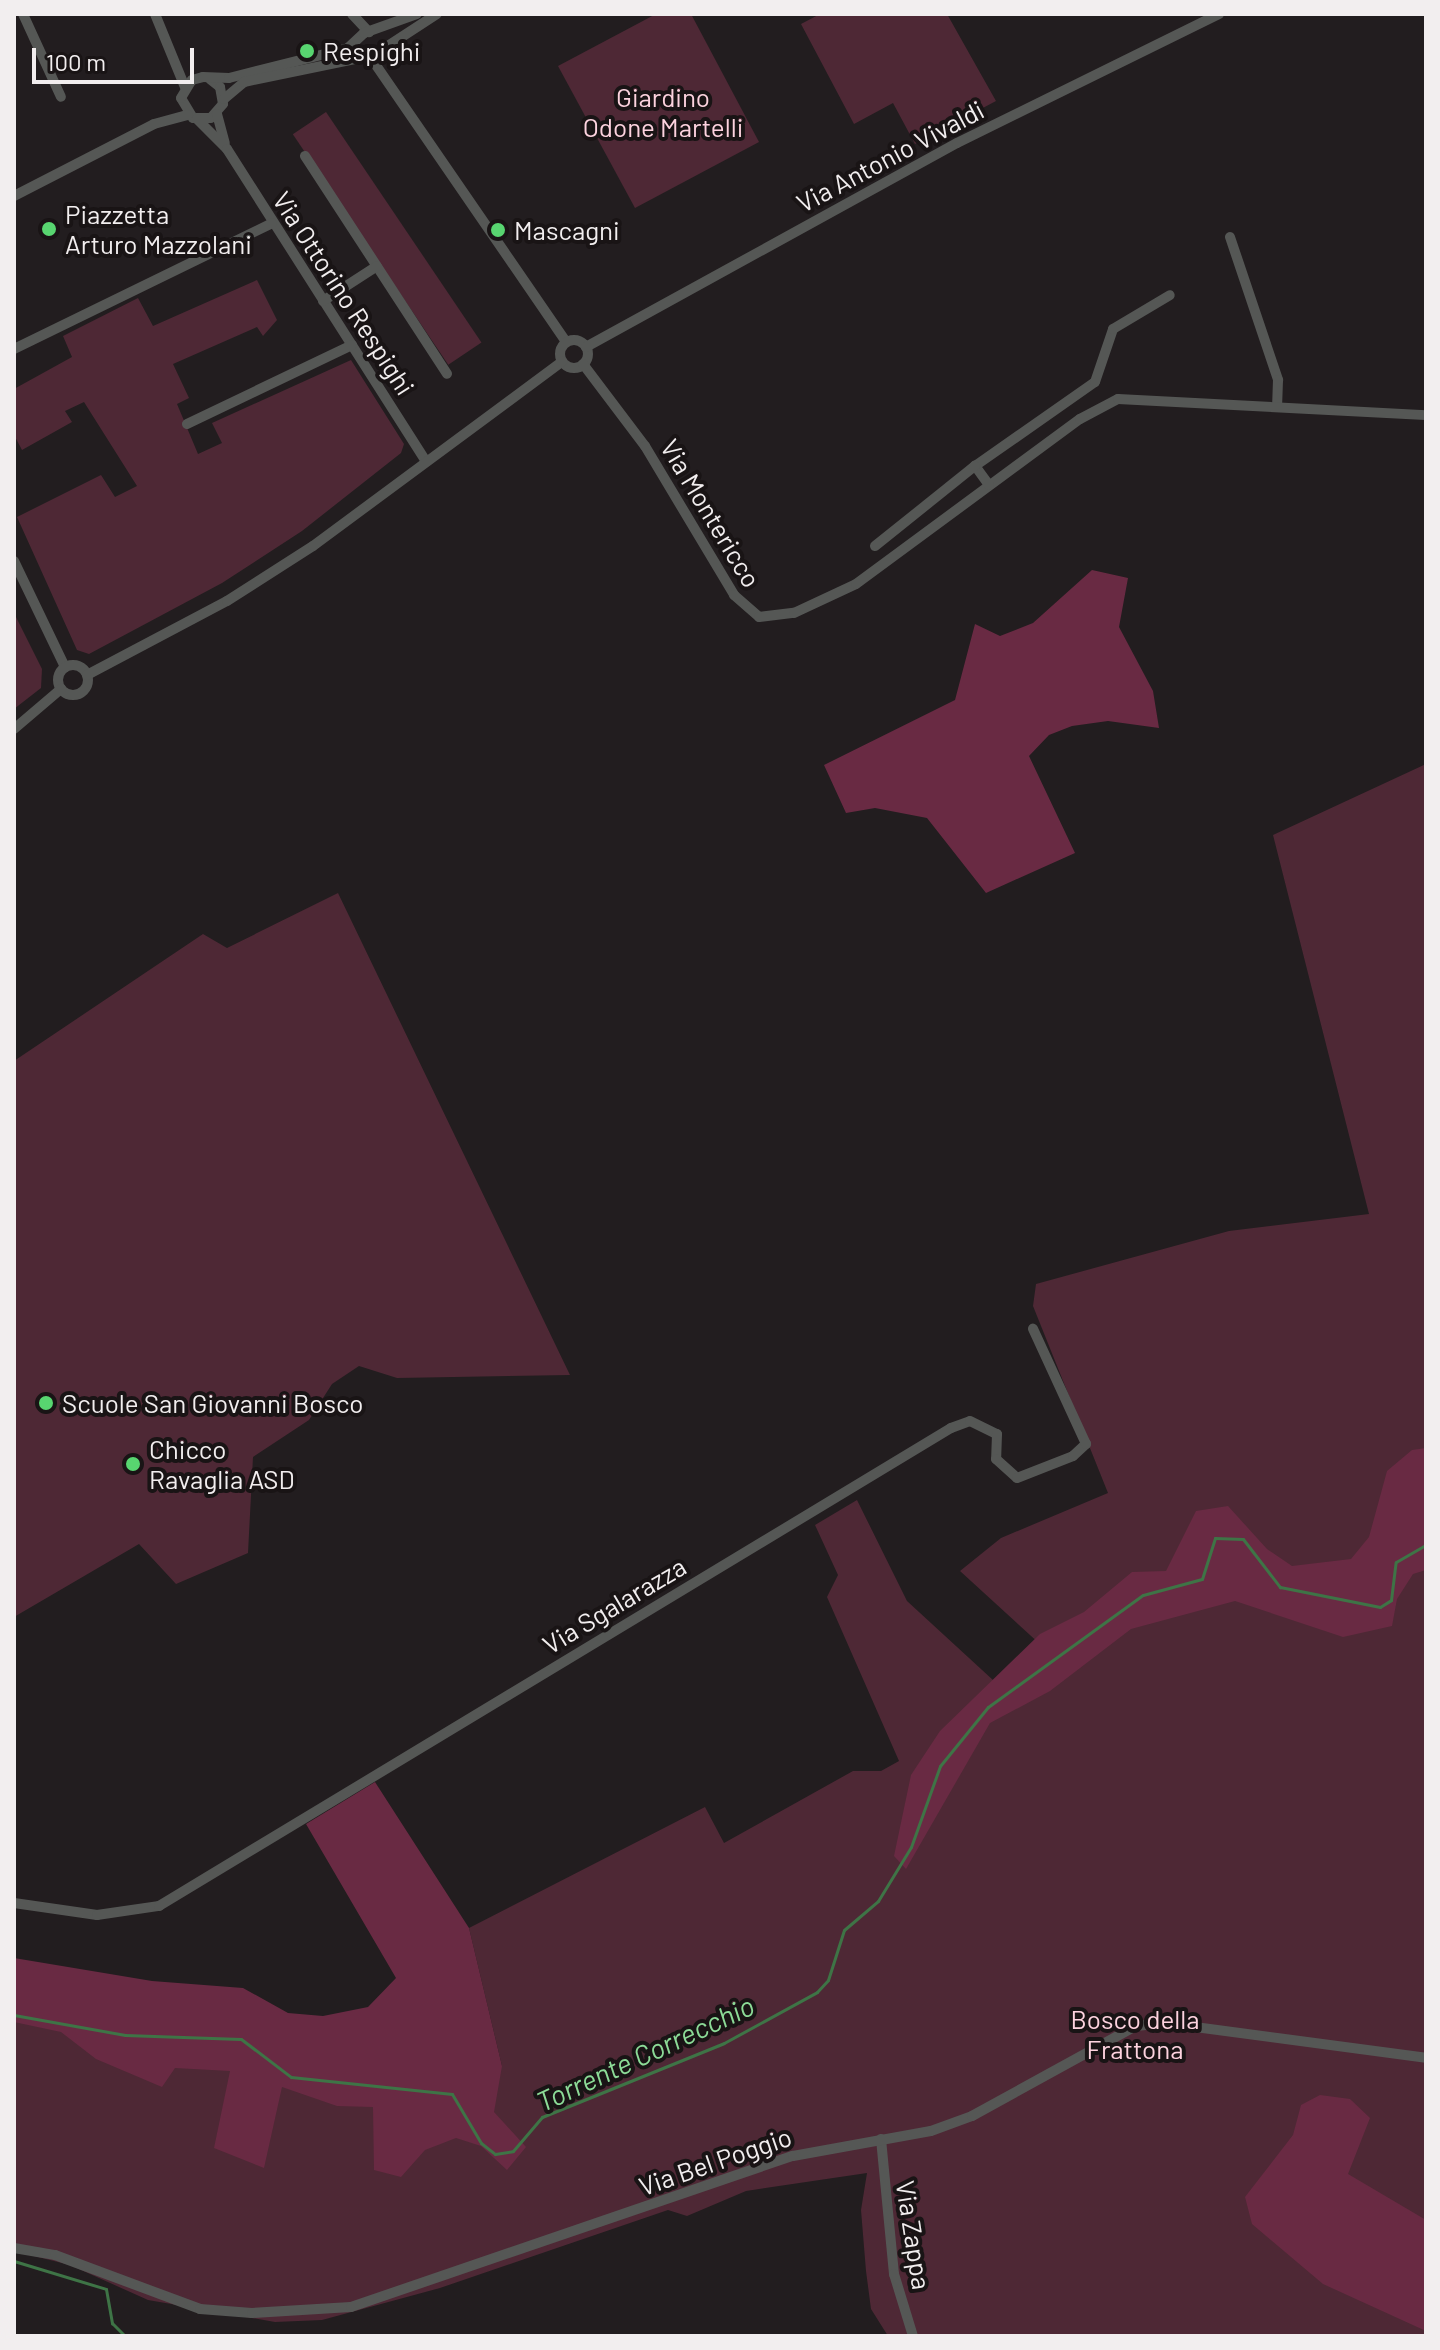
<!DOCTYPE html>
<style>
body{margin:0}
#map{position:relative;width:1440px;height:2350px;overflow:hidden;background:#221d1f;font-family:Barlow,sans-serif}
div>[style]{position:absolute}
.green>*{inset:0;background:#4e2835;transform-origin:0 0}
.forest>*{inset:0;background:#692a43}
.stream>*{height:3px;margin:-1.5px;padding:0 1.5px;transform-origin:1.5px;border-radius:1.5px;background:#3e7446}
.street>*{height:10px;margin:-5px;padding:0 5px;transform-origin:5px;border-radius:5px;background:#555755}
.street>.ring{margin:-5px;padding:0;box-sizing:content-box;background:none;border:10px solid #555755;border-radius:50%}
.dots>*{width:22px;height:22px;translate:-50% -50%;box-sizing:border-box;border:4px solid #191415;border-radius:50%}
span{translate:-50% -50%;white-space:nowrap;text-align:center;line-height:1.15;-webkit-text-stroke:8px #191415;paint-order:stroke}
.poi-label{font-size:26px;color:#f2eeef}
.left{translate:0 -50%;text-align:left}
.park-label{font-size:26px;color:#fdd3df}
.street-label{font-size:26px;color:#f2eeef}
.water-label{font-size:28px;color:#8cdb97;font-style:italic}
.frame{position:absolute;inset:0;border:16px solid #f2eeef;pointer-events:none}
.scale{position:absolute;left:32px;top:48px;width:162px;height:36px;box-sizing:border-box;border:4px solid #f2eeef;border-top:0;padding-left:10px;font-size:24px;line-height:28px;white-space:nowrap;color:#f2eeef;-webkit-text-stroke:6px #191415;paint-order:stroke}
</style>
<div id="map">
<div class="green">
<div style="clip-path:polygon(656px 14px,691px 14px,759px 142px,635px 208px,558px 66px)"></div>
<div style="clip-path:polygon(820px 14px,947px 14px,996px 101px,915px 144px,893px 103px,854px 124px,801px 24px)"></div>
<div style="left:326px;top:112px;width:278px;height:40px;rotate:56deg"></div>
<div style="clip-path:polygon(257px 280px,277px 320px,263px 336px,257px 327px,173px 364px,189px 398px,177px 404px,198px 454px,222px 443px,212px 423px,351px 360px,404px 444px,401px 453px,302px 531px,222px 583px,89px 654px,77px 650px,17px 517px,101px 475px,115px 497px,137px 486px,84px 402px,65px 411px,72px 422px,22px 450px,14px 435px,14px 389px,72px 357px,63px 336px,138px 298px,153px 326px)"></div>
<div style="clip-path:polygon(14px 613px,42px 669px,41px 688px,14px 709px)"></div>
<div style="clip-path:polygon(1426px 764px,1426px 2336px,888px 2336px,871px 2309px,866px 2271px,861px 2210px,867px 2173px,746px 2191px,687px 2216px,668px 2210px,440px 2288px,322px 2320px,275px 2322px,148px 2300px,70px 2265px,14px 2251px,14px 1974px,502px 2066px,469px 1928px,705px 1807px,724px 1843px,853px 1771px,881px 1771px,899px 1761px,827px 1597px,838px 1575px,815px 1525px,857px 1500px,907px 1601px,1006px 1692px,1053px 1656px,960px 1571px,1001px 1538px,1108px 1493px,1033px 1306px,1036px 1284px,1229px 1231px,1369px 1214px,1273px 835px)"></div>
<div style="clip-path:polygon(338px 893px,570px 1375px,397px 1378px,359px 1366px,332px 1384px,309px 1420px,253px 1457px,248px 1553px,176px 1584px,139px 1544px,14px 1617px,14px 1061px,203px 934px,227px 948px)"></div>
</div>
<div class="forest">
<div style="clip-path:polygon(1092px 570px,1128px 578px,1119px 627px,1153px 691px,1159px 728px,1108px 721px,1072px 726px,1049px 735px,1029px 756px,1075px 853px,986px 893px,927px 818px,875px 808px,846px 813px,824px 765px,955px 700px,975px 624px,1000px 636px,1033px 623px)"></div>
<div style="clip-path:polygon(1426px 1448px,1426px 1570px,1413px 1574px,1397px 1599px,1392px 1626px,1343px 1637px,1235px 1601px,1131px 1629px,1050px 1691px,990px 1723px,906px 1869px,894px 1856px,911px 1775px,940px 1731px,1040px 1634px,1084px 1612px,1132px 1572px,1166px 1571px,1196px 1511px,1228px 1506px,1267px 1549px,1292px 1566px,1351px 1559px,1369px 1537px,1387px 1471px,1412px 1450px)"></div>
<div style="clip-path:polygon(375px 1782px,469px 1928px,502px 2066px,494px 2112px,526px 2147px,507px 2170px,481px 2146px,456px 2138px,425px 2150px,401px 2177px,374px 2170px,373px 2107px,337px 2106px,282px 2087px,264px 2168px,214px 2148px,230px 2071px,175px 2068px,162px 2087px,96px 2059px,61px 2032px,14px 2022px,14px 1958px,152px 1981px,243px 1988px,288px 2013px,323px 2016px,368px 2007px,396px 1978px,306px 1824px)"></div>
<div style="clip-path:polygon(1320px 2095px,1350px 2099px,1370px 2118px,1348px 2174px,1426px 2220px,1426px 2331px,1323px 2284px,1252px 2224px,1245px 2197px,1293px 2135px,1301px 2105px)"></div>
</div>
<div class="stream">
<div style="left:14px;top:2015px;width:113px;rotate:10.2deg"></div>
<div style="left:125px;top:2035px;width:116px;rotate:2deg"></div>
<div style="left:241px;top:2039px;width:63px;rotate:37.2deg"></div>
<div style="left:291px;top:2077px;width:162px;rotate:6deg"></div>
<div style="left:452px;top:2094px;width:57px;rotate:59.4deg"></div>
<div style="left:481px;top:2143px;width:18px;rotate:38deg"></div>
<div style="left:495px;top:2154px;width:18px;rotate:-9deg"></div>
<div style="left:513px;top:2151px;width:45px;rotate:-49.5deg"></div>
<div style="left:542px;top:2117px;width:196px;rotate:-22.1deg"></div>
<div style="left:724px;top:2043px;width:106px;rotate:-28.7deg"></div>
<div style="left:817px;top:1992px;width:16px;rotate:-47deg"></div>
<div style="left:828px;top:1980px;width:52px;rotate:-72.3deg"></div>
<div style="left:844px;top:1930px;width:45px;rotate:-40.5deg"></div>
<div style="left:878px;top:1901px;width:63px;rotate:-58.6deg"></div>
<div style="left:911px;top:1847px;width:86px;rotate:-70.3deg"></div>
<div style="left:940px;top:1766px;width:76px;rotate:-50.9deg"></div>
<div style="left:988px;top:1707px;width:191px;rotate:-35.9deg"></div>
<div style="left:1143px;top:1595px;width:61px;rotate:-15.2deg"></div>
<div style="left:1202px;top:1579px;width:43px;rotate:-72.4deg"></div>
<div style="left:1215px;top:1538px;width:28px;rotate:2deg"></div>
<div style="left:1243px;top:1539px;width:61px;rotate:52.4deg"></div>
<div style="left:1280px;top:1587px;width:102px;rotate:11.3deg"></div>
<div style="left:1380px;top:1607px;width:13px;rotate:-32deg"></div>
<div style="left:1391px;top:1600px;width:38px;rotate:-83deg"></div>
<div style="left:1396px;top:1562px;width:34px;rotate:-30deg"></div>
<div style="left:14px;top:2261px;width:96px;rotate:16.9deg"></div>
<div style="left:106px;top:2289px;width:35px;rotate:80deg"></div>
<div style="left:112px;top:2323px;width:18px;rotate:45deg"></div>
</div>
<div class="street">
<div style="left:23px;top:14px;width:91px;rotate:65.4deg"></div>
<div style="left:155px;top:14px;width:79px;rotate:67.7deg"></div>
<div style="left:352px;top:14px;width:25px;rotate:47deg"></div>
<div style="left:369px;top:55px;width:348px;rotate:55.5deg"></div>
<div style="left:210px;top:79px;width:13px;rotate:39deg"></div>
<div style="left:220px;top:87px;width:17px;rotate:80deg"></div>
<div style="left:223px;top:104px;width:18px;rotate:131deg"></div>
<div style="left:211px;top:118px;width:18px;rotate:180deg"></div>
<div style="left:193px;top:118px;width:23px;rotate:-121deg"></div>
<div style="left:181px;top:98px;width:21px;rotate:-59deg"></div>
<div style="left:192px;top:80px;width:11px;rotate:-15deg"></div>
<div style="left:203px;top:77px;width:26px;rotate:2deg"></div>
<div style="left:229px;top:78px;width:123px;rotate:-14.1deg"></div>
<div style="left:348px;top:48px;width:22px;rotate:-43deg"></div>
<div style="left:364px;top:33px;width:56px;rotate:-19.7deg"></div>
<div style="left:224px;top:99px;width:26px;rotate:-40deg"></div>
<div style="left:244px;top:82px;width:133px;rotate:-11.7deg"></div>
<div style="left:374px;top:55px;width:75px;rotate:-33.1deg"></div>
<div style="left:217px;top:114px;width:30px;rotate:75deg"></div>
<div style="left:197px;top:119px;width:42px;rotate:45deg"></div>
<div style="left:227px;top:149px;width:369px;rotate:57.5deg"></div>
<div style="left:305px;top:156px;width:260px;rotate:56.9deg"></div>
<div style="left:14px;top:196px;width:157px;rotate:-27.2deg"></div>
<div style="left:154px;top:124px;width:35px;rotate:-15deg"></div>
<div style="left:1230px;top:237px;width:151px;rotate:71.4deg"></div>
<div style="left:1278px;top:380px;width:27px;rotate:92deg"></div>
<div style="left:323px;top:301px;width:64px;rotate:-32.9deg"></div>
<div class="ring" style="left:560px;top:340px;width:18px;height:18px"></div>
<div style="left:586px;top:347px;width:423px;rotate:-28.8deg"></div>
<div style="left:957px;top:143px;width:292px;rotate:-26.2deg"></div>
<div style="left:14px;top:349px;width:287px;rotate:-26deg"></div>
<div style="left:583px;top:364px;width:103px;rotate:52.9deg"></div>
<div style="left:645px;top:446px;width:174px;rotate:59.1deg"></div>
<div style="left:734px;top:595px;width:33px;rotate:41deg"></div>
<div style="left:759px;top:617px;width:35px;rotate:-7deg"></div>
<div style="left:794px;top:613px;width:68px;rotate:-25.1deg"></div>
<div style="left:856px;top:584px;width:278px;rotate:-36.4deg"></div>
<div style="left:1080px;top:419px;width:43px;rotate:-27.8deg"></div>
<div style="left:1118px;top:399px;width:308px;rotate:3deg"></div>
<div style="left:187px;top:424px;width:183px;rotate:-25.6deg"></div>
<div style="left:989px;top:485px;width:24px;rotate:-126deg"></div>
<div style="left:975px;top:466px;width:146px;rotate:-35deg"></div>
<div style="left:1095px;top:382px;width:56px;rotate:-71.2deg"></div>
<div style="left:1113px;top:329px;width:66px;rotate:-30.8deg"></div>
<div style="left:875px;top:546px;width:128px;rotate:-38.7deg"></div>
<div style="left:14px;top:561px;width:118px;rotate:64.3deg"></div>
<div class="ring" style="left:58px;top:665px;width:20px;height:20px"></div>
<div style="left:87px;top:675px;width:158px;rotate:-27.9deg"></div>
<div style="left:227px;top:601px;width:102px;rotate:-32.6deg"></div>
<div style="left:313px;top:546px;width:310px;rotate:-36.5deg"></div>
<div style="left:14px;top:729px;width:62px;rotate:-40.4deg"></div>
<div style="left:14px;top:1903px;width:84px;rotate:8.2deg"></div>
<div style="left:97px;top:1915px;width:63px;rotate:-8.3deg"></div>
<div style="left:159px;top:1906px;width:925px;rotate:-31.11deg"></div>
<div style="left:951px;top:1428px;width:20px;rotate:-20deg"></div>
<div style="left:970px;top:1421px;width:30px;rotate:26deg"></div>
<div style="left:997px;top:1434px;width:25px;rotate:92deg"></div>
<div style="left:996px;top:1459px;width:28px;rotate:42deg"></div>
<div style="left:1017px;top:1478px;width:60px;rotate:-21.4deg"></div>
<div style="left:1073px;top:1456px;width:18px;rotate:-43deg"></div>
<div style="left:1086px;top:1444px;width:127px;rotate:-114.7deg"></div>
<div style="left:881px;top:2139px;width:136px;rotate:84.5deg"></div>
<div style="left:894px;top:2274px;width:65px;rotate:73deg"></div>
<div style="left:14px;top:2248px;width:42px;rotate:9.7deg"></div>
<div style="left:55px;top:2255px;width:155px;rotate:20.4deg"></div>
<div style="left:200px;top:2309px;width:52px;rotate:4.4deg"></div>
<div style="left:252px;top:2313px;width:99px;rotate:-3.5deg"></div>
<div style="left:351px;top:2307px;width:467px;rotate:-18.9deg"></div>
<div style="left:793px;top:2156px;width:140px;rotate:-10.3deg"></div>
<div style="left:931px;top:2131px;width:44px;rotate:-20.1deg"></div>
<div style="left:972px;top:2116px;width:187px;rotate:-28.8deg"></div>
<div style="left:1136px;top:2026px;width:29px;rotate:-6deg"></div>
<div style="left:1165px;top:2023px;width:263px;rotate:7.6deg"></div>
</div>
<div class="dots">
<div style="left:307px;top:51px;background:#58d570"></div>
<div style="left:49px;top:229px;background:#58d570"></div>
<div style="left:498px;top:230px;background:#58d570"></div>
<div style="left:46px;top:1403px;background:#58d570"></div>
<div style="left:133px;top:1464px;background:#58d570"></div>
</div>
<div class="poi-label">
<span class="left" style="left:323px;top:51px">Respighi</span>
<span class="left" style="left:65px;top:229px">Piazzetta<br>Arturo Mazzolani</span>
<span class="left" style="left:514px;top:230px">Mascagni</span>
<span class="left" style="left:62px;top:1403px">Scuole San Giovanni Bosco</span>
<span class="left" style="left:149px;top:1464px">Chicco<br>Ravaglia ASD</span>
</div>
<div class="park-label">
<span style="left:663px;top:112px">Giardino<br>Odone Martelli</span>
<span style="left:1135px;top:2034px">Bosco della<br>Frattona</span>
</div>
<div class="street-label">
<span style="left:890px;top:156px;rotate:-28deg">Via Antonio Vivaldi</span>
<span style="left:344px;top:293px;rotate:57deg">Via Ottorino Respighi</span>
<span style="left:711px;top:513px;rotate:59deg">Via Montericco</span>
<span style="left:614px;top:1605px;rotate:-31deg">Via Sgalarazza</span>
<span style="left:715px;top:2161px;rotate:-19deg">Via Bel Poggio</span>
<span style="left:914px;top:2235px;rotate:81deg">Via Zappa</span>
</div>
<div class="water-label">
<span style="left:645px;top:2053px;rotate:-25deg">Torrente Correcchio</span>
</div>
<div class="frame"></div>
<div class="scale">100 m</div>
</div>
